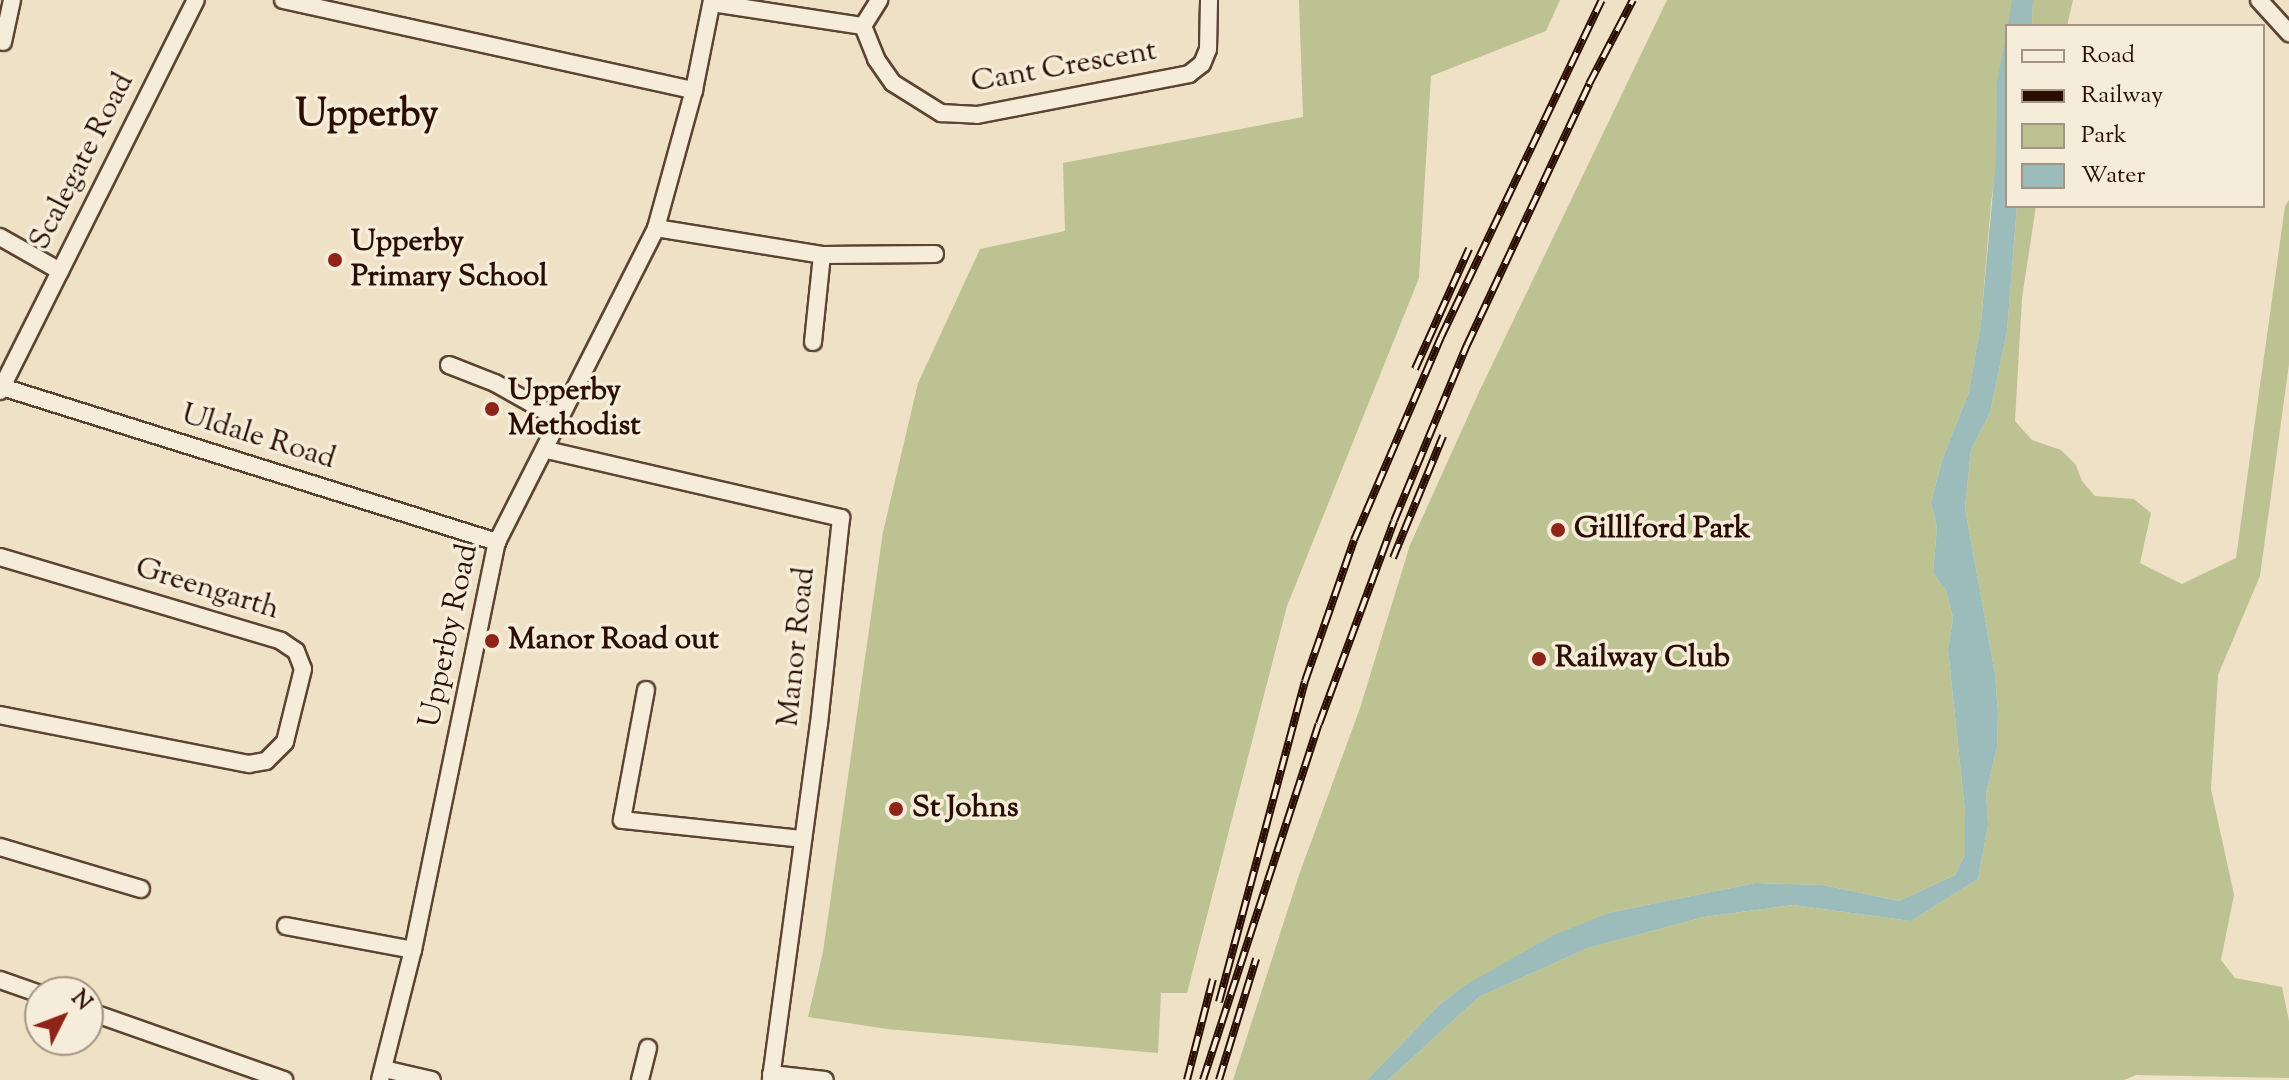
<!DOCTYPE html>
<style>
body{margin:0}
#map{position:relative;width:2289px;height:1080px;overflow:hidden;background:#efe1c5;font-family:"Sorts Mill Goudy",serif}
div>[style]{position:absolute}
.green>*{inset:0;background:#bdc292}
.water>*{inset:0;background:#9bbcbb}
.roads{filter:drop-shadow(2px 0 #5b4431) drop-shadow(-2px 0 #5b4431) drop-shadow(0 2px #5b4431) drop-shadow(0 -2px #5b4431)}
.minor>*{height:16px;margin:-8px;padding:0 8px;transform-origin:8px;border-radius:8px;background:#f5ecd9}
.rail>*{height:8px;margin-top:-4px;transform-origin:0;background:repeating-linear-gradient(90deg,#f5ecd9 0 15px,#2a0f00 0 30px);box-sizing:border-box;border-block:2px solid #2a0f00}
.dots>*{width:22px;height:22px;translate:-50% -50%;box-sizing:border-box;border:4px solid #f5ecd9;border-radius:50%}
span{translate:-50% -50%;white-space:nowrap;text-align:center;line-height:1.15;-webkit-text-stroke:7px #f5ecd9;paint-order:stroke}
.street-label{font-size:30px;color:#2a0f00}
.poi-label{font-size:30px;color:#2a0f00;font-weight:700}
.left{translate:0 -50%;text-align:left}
.district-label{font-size:38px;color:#2a0f00;font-weight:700}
.legend{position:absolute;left:2005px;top:24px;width:260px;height:184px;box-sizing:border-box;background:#f5ecd9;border:2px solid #a49482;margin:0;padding:10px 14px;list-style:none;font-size:24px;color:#2a0f00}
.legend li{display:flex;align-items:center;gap:16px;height:40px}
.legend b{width:40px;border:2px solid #a49482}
.north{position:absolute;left:24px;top:976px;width:80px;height:80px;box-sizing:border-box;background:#f5ecd9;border:2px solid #a49482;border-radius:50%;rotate:48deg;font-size:22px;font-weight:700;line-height:32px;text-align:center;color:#2a0f00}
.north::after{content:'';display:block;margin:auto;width:28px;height:36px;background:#8f2418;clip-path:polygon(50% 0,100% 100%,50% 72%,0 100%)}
</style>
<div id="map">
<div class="green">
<div style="clip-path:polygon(1299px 0,1560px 0,1546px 31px,1431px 76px,1419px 278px,1287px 606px,1187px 993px,1161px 993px,1158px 1053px,887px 1029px,808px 1017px,823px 952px,883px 532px,918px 383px,980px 249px,1065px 231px,1063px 163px,1303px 117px)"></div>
<div style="clip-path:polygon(1667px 0,2022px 0,2018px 26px,2007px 26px,2007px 95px,1991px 203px,1981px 322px,1969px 392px,1942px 460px,1931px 503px,1937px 527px,1933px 573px,1946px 590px,1953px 618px,1948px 649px,1965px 812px,1965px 855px,1955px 875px,1899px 901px,1823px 885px,1756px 883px,1612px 912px,1464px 986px,1440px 1004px,1367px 1080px,1233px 1080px,1299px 875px,1360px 708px,1410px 545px,1479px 392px)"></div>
<div style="clip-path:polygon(2033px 0,2073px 0,2067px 26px,2032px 26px)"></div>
<div style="clip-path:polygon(2289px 200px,2289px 364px,2260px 576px,2218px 675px,2211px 789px,2234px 895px,2221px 960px,2235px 978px,2282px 987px,2289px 1021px,2289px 1078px,2136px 1075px,2124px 1080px,1388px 1080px,1479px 997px,1588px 948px,1704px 917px,1793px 905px,1911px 921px,1978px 879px,1988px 825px,1986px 793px,1997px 748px,1998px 713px,1995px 674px,1965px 508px,1971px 450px,1990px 413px,2007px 331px,2017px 206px,2036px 206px,2022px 298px,2015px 421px,2032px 440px,2061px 450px,2076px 465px,2082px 481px,2095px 496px,2134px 499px,2151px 513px,2140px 563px,2182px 584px,2236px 558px,2285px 206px)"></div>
</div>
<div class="water">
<div style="clip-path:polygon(2012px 0,2033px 0,2032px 26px,2008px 26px)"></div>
<div style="clip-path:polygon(2007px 32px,2007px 206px,2017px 206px,2007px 331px,1990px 413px,1971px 450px,1965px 508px,1995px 674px,1998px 713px,1997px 748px,1986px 793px,1988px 825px,1978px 879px,1911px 921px,1793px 905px,1704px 917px,1588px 948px,1479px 997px,1388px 1080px,1367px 1080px,1440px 1004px,1464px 986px,1554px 935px,1612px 912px,1756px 883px,1823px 885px,1899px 901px,1955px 875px,1965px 855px,1965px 812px,1948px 649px,1953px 618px,1946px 590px,1933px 573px,1937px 527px,1931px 503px,1942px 460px,1969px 392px,1981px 322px,1996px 159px,1997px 82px)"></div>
</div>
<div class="roads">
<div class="minor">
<div style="left:283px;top:0;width:421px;rotate:12.4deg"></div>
<div style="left:2259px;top:0;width:45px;rotate:47.7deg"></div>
<div style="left:712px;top:3px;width:153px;rotate:8.7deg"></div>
<div style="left:863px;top:26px;width:35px;rotate:68deg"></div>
<div style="left:876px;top:59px;width:29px;rotate:55deg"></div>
<div style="left:893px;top:83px;width:57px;rotate:32deg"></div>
<div style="left:941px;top:113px;width:36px;rotate:3deg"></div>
<div style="left:977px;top:115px;width:216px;rotate:-10.9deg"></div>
<div style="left:1189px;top:74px;width:16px;rotate:-38deg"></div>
<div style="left:1202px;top:64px;width:16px;rotate:-68deg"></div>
<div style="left:1208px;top:49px;width:49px;rotate:-88.8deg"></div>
<div style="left:863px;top:26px;width:31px;rotate:-58deg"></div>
<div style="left:3px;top:42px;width:43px;rotate:-77.9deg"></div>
<div style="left:656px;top:228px;width:168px;rotate:9.2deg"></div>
<div style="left:822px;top:255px;width:113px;rotate:-0.5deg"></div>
<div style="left:0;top:237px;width:69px;rotate:29.5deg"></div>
<div style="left:813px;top:342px;width:87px;rotate:-84.1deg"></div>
<div style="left:449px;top:365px;width:49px;rotate:21.4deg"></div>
<div style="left:495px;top:383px;width:76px;rotate:29.3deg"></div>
<div style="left:2px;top:387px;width:519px;rotate:17.39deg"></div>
<div style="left:0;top:391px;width:437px;rotate:-63.4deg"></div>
<div style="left:547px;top:450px;width:302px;rotate:13deg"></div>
<div style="left:841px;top:518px;width:206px;rotate:96.1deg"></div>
<div style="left:819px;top:723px;width:360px;rotate:97.7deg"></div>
<div style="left:0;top:557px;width:293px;rotate:16.6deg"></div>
<div style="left:281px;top:641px;width:18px;rotate:34deg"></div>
<div style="left:296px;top:651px;width:19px;rotate:69deg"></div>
<div style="left:303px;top:669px;width:75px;rotate:103.9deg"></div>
<div style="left:285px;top:742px;width:27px;rotate:135deg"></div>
<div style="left:266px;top:761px;width:17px;rotate:170deg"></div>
<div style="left:249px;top:764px;width:254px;rotate:-168.9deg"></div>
<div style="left:646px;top:690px;width:132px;rotate:100.5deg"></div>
<div style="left:622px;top:820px;width:182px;rotate:6deg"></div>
<div style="left:0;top:847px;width:147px;rotate:16.6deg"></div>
<div style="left:286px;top:926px;width:129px;rotate:10.7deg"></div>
<div style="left:0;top:980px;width:42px;rotate:19.3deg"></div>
<div style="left:88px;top:1011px;width:208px;rotate:19.4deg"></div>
<div style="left:384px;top:1069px;width:49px;rotate:12.9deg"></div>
<div style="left:771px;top:1074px;width:54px;rotate:6.3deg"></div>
<div style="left:380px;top:1080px;width:134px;rotate:-75.8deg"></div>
<div style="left:413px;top:950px;width:417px;rotate:-78.4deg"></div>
<div style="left:497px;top:542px;width:352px;rotate:-63.1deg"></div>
<div style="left:656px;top:228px;width:143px;rotate:-74.6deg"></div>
<div style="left:694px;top:90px;width:92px;rotate:-78.7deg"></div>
<div style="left:640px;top:1080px;width:33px;rotate:-76deg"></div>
</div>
</div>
<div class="rail">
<div style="left:1415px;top:369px;width:132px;rotate:-65.8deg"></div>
<div style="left:1393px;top:558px;width:132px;rotate:-67.7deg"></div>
<div style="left:1219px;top:1002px;width:332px;rotate:-75deg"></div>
<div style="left:1305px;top:681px;width:149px;rotate:-70.8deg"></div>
<div style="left:1354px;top:540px;width:221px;rotate:-66.8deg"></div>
<div style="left:1441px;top:337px;width:373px;rotate:-64.5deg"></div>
<div style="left:1187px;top:1080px;width:104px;rotate:-75.6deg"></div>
<div style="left:1203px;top:1080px;width:374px;rotate:-72deg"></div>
<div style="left:1319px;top:724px;width:216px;rotate:-69.7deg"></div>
<div style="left:1394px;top:521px;width:191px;rotate:-67.5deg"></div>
<div style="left:1467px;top:345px;width:288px;rotate:-64.9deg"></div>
<div style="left:1589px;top:84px;width:95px;rotate:-62.4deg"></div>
<div style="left:1219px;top:1080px;width:127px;rotate:-73deg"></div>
</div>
<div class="dots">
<div style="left:335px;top:260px;background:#8f2418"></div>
<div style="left:492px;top:409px;background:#8f2418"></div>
<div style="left:1558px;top:530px;background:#8f2418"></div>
<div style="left:492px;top:641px;background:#8f2418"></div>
<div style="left:1539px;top:659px;background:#8f2418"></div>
<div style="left:896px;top:809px;background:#8f2418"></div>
</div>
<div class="street-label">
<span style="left:1064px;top:68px;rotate:-10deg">Cant Crescent</span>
<span style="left:83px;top:162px;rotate:-63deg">Scalegate Road</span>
<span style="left:258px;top:438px;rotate:17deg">Uldale Road</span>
<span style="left:207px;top:590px;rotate:17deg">Greengarth</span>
<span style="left:450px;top:636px;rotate:-78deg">Upperby Road</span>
<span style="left:798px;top:647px;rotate:-84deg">Manor Road</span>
</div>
<div class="poi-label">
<span class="left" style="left:351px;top:260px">Upperby<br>Primary School</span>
<span class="left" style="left:508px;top:409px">Upperby<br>Methodist</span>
<span class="left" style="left:1574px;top:530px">Gilllford Park</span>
<span class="left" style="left:508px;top:641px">Manor Road out</span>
<span class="left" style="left:1555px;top:659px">Railway Club</span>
<span class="left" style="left:912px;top:809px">St Johns</span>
</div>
<div class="district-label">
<span style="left:367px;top:117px">Upperby</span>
</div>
<ul class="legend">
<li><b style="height:10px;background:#f5ecd9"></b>Road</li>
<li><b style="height:10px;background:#2a0f00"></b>Railway</li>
<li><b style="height:22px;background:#bdc292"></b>Park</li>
<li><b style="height:22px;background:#9bbcbb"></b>Water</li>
</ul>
<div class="north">N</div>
</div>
